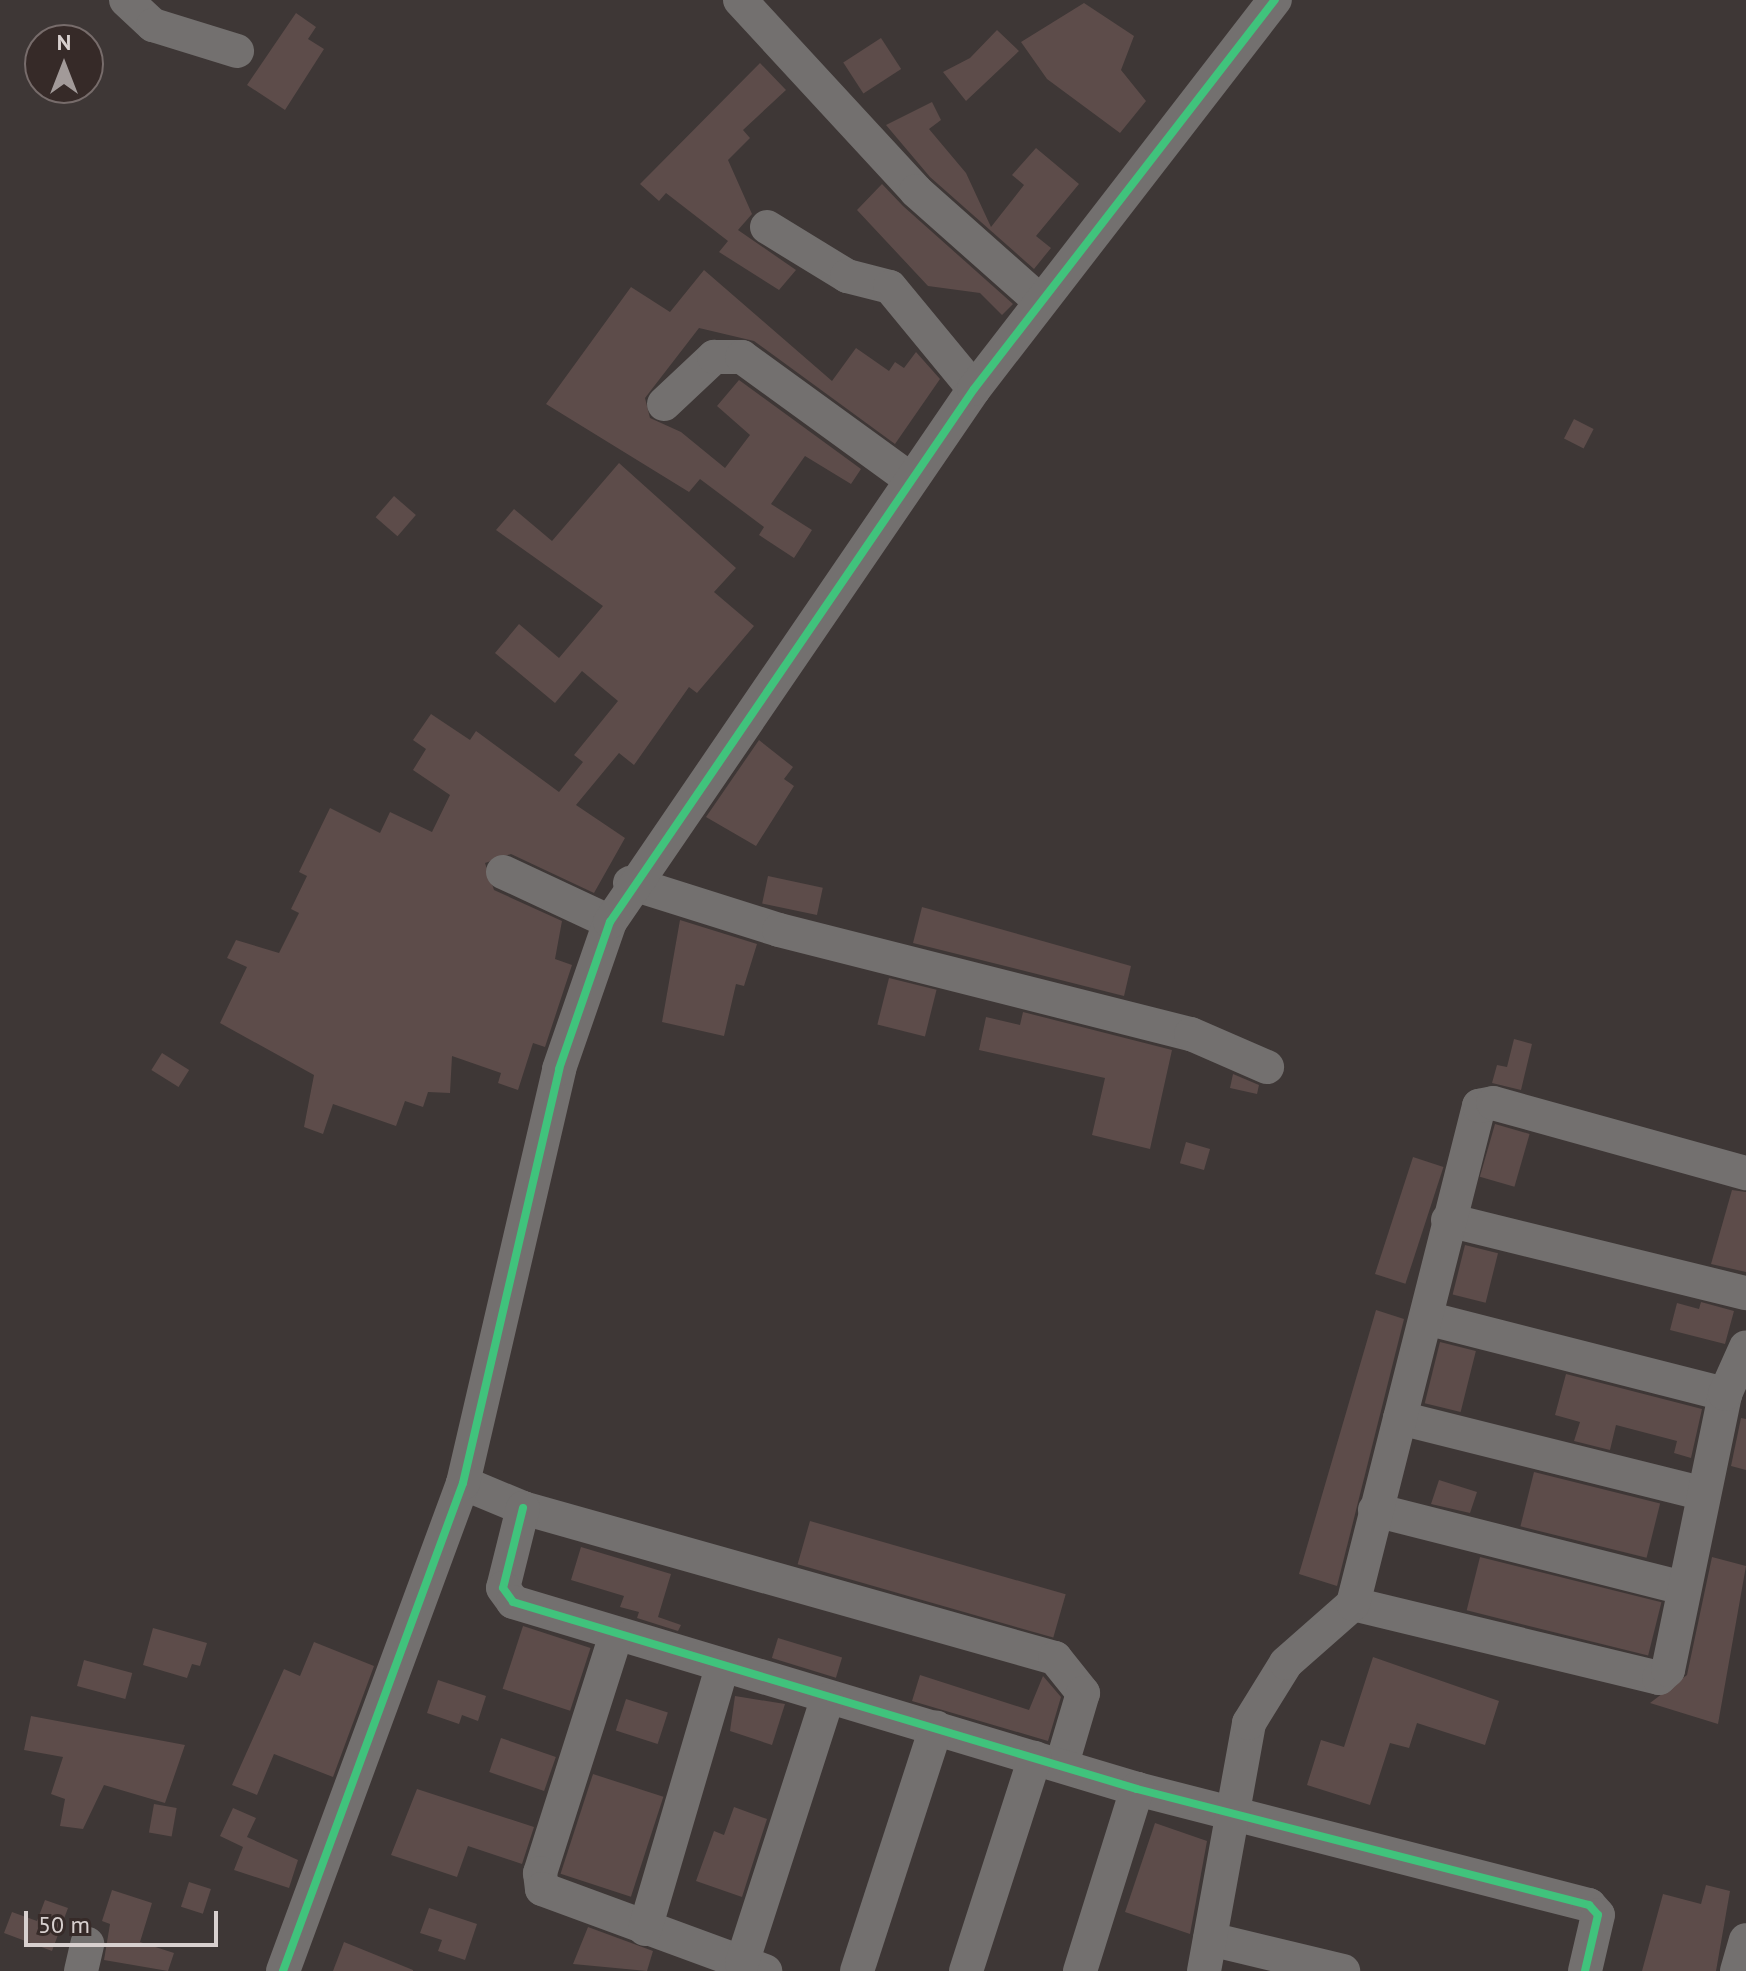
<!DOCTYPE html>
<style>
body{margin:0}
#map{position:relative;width:1746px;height:1971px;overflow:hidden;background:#3e3736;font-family:"PT Sans",sans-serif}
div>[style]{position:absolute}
.building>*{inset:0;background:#5d4c4a;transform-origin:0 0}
.minor>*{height:34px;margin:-17px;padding:0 17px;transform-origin:17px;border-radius:17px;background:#73706f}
.cycleway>*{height:8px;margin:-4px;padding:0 4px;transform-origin:4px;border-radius:4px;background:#40c37c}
span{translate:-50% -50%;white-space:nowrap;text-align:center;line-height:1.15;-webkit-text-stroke:6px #362a28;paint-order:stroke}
.north{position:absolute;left:24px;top:24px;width:80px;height:80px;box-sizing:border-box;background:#362a28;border:2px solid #776c6b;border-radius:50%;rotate:0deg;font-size:22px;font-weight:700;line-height:32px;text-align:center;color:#d8d0cf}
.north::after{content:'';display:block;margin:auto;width:28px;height:36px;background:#a29a99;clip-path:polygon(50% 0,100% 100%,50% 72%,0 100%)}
.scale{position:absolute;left:24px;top:1911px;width:194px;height:36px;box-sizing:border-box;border:4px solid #d8d0cf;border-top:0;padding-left:10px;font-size:24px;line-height:28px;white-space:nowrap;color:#d8d0cf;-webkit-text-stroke:6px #362a28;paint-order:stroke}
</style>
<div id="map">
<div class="building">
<div style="clip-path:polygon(1084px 3px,1134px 36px,1121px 70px,1146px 101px,1120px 133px,1047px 79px,1021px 42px)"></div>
<div style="clip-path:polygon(296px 13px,316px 27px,308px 39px,324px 49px,285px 110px,247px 85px)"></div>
<div style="clip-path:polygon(997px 30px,1019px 51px,966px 101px,943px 72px,970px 58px)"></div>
<div style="left:881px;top:38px;width:37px;height:45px;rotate:57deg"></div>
<div style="clip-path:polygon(760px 63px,786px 90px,743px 130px,750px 138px,728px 160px,752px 214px,738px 230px,796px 270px,779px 290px,719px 252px,728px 241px,666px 193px,659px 201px,640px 184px)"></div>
<div style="clip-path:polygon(932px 102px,941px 120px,929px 129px,966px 173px,991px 227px,1024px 185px,1012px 175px,1036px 148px,1079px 184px,1036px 236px,1051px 248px,1034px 269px,930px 177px,886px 125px)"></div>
<div style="clip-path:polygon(882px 184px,903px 206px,1013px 304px,1002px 315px,980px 293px,928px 286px,857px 210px)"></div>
<div style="clip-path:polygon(704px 270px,832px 381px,856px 348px,889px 371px,895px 362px,904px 368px,916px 352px,940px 379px,895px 444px,754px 341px,699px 328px,645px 398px,650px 418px,681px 432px,725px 468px,750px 435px,717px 406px,739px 380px,861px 469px,851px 484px,805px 456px,771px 504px,812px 530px,794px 558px,759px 535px,764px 527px,700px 479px,689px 492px,546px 404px,631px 287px,670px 312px)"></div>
<div style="left:1574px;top:419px;width:22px;height:22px;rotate:27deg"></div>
<div style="clip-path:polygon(619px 463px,736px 568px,714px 592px,754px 626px,697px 693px,689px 687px,634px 765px,619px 753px,576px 805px,625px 838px,594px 893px,511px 854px,485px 863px,494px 890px,562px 921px,555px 959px,572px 965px,545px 1047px,533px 1043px,518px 1090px,498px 1083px,501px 1073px,452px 1056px,450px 1093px,428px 1092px,423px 1107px,405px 1101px,396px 1126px,333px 1104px,323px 1134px,304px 1127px,314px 1075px,220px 1023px,247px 967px,227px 958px,236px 940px,279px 953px,299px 913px,291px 909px,307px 876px,299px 872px,330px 808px,380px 833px,390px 812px,432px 832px,450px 795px,413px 770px,426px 749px,413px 740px,431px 714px,470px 740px,476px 731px,559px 792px,583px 762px,574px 755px,618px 701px,582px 671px,555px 703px,495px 653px,519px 624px,559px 658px,603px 606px,496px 530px,514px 509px,552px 541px)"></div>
<div style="left:394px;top:496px;width:29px;height:28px;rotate:41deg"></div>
<div style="clip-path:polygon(759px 740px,793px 767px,784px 779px,794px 786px,756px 846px,706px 817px)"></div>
<div style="left:768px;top:876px;width:56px;height:28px;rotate:12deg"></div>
<div style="clip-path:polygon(922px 907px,1131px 966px,1124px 996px,913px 943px)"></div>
<div style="clip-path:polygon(680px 920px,757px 944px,744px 986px,736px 984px,724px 1036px,662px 1022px)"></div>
<div style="left:889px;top:978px;width:49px;height:48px;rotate:14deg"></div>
<div style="clip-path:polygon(1023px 1012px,1172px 1050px,1150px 1149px,1092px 1135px,1105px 1078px,979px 1050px,986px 1017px,1020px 1025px)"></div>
<div style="clip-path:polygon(1514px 1039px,1532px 1044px,1521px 1090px,1492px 1083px,1497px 1065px,1507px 1067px)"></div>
<div style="left:162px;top:1053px;width:32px;height:20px;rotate:32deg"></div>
<div style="clip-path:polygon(1233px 1074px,1259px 1085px,1257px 1094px,1230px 1088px)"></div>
<div style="left:1495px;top:1124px;width:36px;height:55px;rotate:16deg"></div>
<div style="left:1186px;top:1142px;width:25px;height:22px;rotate:16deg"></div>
<div style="left:1413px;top:1157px;width:32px;height:123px;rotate:18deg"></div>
<div style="clip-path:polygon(1732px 1190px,1746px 1192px,1746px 1272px,1711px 1264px)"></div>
<div style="left:1465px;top:1245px;width:34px;height:51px;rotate:14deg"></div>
<div style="clip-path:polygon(1701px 1302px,1734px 1311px,1725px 1344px,1670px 1330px,1677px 1303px,1699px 1309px)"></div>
<div style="clip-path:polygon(1376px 1310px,1404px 1319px,1337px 1586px,1299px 1574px)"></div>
<div style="left:1440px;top:1342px;width:37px;height:63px;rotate:14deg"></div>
<div style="clip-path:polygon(1566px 1374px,1702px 1409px,1691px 1458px,1674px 1453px,1677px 1441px,1616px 1425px,1610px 1450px,1574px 1441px,1580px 1422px,1555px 1415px)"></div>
<div style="clip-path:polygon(1741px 1418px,1746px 1419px,1746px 1470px,1731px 1466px)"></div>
<div style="left:1534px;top:1472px;width:130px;height:56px;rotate:14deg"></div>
<div style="clip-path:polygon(1439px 1480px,1477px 1492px,1470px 1513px,1431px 1504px)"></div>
<div style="left:810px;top:1521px;width:266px;height:45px;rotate:16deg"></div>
<div style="clip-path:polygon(581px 1547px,671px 1574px,658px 1617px,681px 1625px,678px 1631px,637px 1618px,639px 1612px,620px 1607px,624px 1596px,571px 1580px)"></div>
<div style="left:1480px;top:1557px;width:187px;height:55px;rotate:14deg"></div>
<div style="clip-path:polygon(1712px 1557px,1746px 1566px,1718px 1724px,1650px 1703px,1687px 1675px)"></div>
<div style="left:523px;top:1626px;width:71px;height:66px;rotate:18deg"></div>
<div style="clip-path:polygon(153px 1628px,207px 1643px,200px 1666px,192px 1664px,187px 1678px,143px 1665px)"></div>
<div style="left:778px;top:1638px;width:67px;height:21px;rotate:17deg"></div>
<div style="clip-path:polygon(314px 1642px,374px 1666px,333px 1777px,274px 1754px,257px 1795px,232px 1785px,284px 1669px,300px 1676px)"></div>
<div style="clip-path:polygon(1373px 1657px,1499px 1701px,1485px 1745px,1417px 1723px,1409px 1748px,1390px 1743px,1370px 1805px,1307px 1785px,1321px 1740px,1344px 1747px)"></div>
<div style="left:84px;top:1660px;width:50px;height:27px;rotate:15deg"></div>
<div style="clip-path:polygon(920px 1675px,1029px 1710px,1043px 1676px,1061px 1697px,1048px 1741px,912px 1701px)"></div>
<div style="clip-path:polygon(438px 1680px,486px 1696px,478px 1721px,462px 1715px,459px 1724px,427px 1713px)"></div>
<div style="clip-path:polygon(735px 1696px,785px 1704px,772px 1745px,730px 1731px)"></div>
<div style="left:626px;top:1699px;width:44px;height:33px;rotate:18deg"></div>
<div style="clip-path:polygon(31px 1716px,185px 1745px,165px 1803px,104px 1785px,83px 1829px,60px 1826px,65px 1799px,51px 1794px,63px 1757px,24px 1750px)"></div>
<div style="left:501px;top:1738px;width:58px;height:36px;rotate:19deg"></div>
<div style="left:593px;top:1774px;width:74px;height:105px;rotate:18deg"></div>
<div style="clip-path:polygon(417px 1789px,534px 1827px,522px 1864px,468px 1846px,457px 1877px,391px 1855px)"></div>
<div style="left:154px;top:1804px;width:23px;height:29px;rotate:10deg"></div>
<div style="clip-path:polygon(734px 1807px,767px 1819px,742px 1897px,696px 1881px,714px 1831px,724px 1835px)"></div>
<div style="clip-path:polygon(233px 1808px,256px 1818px,247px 1837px,298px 1860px,289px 1888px,234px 1870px,243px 1847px,220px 1836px)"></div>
<div style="clip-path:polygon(1155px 1823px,1207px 1841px,1190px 1934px,1125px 1912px)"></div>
<div style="left:189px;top:1882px;width:23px;height:26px;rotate:18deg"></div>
<div style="clip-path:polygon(1706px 1885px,1730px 1891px,1716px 1971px,1642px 1971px,1663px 1894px,1701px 1904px)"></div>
<div style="clip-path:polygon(112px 1890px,152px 1903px,140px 1942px,174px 1953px,168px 1971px,104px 1960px,110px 1924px,102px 1921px)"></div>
<div style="clip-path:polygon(45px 1900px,68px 1908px,52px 1951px,4px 1933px,12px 1912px,37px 1921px)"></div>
<div style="clip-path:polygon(429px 1908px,477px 1924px,465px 1960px,438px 1951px,442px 1940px,420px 1933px)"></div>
<div style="clip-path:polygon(588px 1927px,653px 1951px,647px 1971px,573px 1964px)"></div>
<div style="clip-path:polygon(344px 1942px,413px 1970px,413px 1971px,333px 1971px)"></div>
</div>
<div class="minor">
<div style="left:126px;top:0;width:37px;rotate:43deg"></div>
<div style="left:153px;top:25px;width:88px;rotate:17.2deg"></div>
<div style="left:740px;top:0;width:260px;rotate:47.3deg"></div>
<div style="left:916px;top:191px;width:166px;rotate:41.6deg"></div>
<div style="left:767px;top:227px;width:94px;rotate:31.5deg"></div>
<div style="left:847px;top:276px;width:44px;rotate:14.3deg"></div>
<div style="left:890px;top:287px;width:132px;rotate:50.5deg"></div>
<div style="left:664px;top:404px;width:69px;rotate:-43.2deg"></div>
<div style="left:714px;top:357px;width:28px"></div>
<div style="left:742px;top:357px;width:209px;rotate:36deg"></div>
<div style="left:503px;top:872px;width:118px;rotate:25deg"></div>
<div style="left:630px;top:883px;width:156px;rotate:17.5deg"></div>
<div style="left:779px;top:930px;width:425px;rotate:14.2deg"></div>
<div style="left:1191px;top:1034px;width:83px;rotate:23.5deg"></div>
<div style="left:1448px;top:1220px;width:307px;rotate:13.8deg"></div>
<div style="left:1426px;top:1318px;width:309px;rotate:14.3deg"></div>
<div style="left:1400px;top:1418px;width:313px;rotate:14deg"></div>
<div style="left:463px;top:1483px;width:65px;rotate:22.6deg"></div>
<div style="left:523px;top:1508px;width:553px;rotate:15.75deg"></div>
<div style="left:1055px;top:1658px;width:45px;rotate:51.3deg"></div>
<div style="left:1083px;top:1693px;width:74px;rotate:106.5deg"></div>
<div style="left:523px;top:1508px;width:82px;rotate:104deg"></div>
<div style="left:503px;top:1588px;width:17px;rotate:54deg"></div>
<div style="left:513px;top:1602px;width:651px;rotate:16.68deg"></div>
<div style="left:1137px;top:1789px;width:467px;rotate:14.4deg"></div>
<div style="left:1589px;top:1905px;width:13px;rotate:48deg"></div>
<div style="left:1598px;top:1915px;width:57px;rotate:103.1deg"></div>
<div style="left:1375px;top:1510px;width:319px;rotate:14.2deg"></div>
<div style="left:1353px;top:1604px;width:315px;rotate:13.6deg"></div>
<div style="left:1659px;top:1678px;width:12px;rotate:-42deg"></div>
<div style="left:1668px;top:1670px;width:282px;rotate:-78.3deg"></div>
<div style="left:1725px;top:1394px;width:51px;rotate:-65.9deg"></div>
<div style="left:615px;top:1638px;width:247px;rotate:107.7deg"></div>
<div style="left:540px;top:1873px;width:16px;rotate:83deg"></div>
<div style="left:542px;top:1889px;width:238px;rotate:20.2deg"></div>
<div style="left:645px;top:1929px;width:272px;rotate:-73.6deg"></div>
<div style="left:1210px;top:1939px;width:137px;rotate:13.5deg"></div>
<div style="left:742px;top:1963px;width:276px;rotate:-72.1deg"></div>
<div style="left:81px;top:1971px;width:28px;rotate:-77deg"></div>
<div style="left:283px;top:1971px;width:520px;rotate:-69.75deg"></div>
<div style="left:463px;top:1483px;width:425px;rotate:-76.9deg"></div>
<div style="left:559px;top:1069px;width:156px;rotate:-70.9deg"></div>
<div style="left:610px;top:922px;width:645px;rotate:-55.67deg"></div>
<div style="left:974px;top:389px;width:492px;rotate:-52.3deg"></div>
<div style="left:857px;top:1971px;width:256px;rotate:-72deg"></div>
<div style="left:966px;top:1971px;width:224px;rotate:-72.1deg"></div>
<div style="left:1080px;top:1971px;width:191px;rotate:-72.6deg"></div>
<div style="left:1204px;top:1971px;width:252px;rotate:-79.7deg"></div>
<div style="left:1249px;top:1723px;width:70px;rotate:-58.3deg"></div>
<div style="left:1286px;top:1663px;width:89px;rotate:-41.4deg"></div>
<div style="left:1353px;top:1604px;width:514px;rotate:-75.8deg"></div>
<div style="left:1479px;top:1106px;width:14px;rotate:-12deg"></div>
<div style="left:1493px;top:1103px;width:263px;rotate:15.5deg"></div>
<div style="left:1737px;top:1971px;width:32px;rotate:-74deg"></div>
</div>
<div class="cycleway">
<div style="left:523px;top:1508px;width:82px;rotate:104deg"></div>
<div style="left:503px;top:1588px;width:17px;rotate:54deg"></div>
<div style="left:513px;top:1602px;width:651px;rotate:16.68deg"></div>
<div style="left:1137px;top:1789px;width:467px;rotate:14.4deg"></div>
<div style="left:1589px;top:1905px;width:13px;rotate:48deg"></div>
<div style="left:1598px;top:1915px;width:57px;rotate:103.1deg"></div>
<div style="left:283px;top:1971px;width:520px;rotate:-69.75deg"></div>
<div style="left:463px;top:1483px;width:425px;rotate:-76.9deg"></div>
<div style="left:559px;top:1069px;width:156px;rotate:-70.9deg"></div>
<div style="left:610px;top:922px;width:645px;rotate:-55.67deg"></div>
<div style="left:974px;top:389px;width:492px;rotate:-52.3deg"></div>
</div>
<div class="north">N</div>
<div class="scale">50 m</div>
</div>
